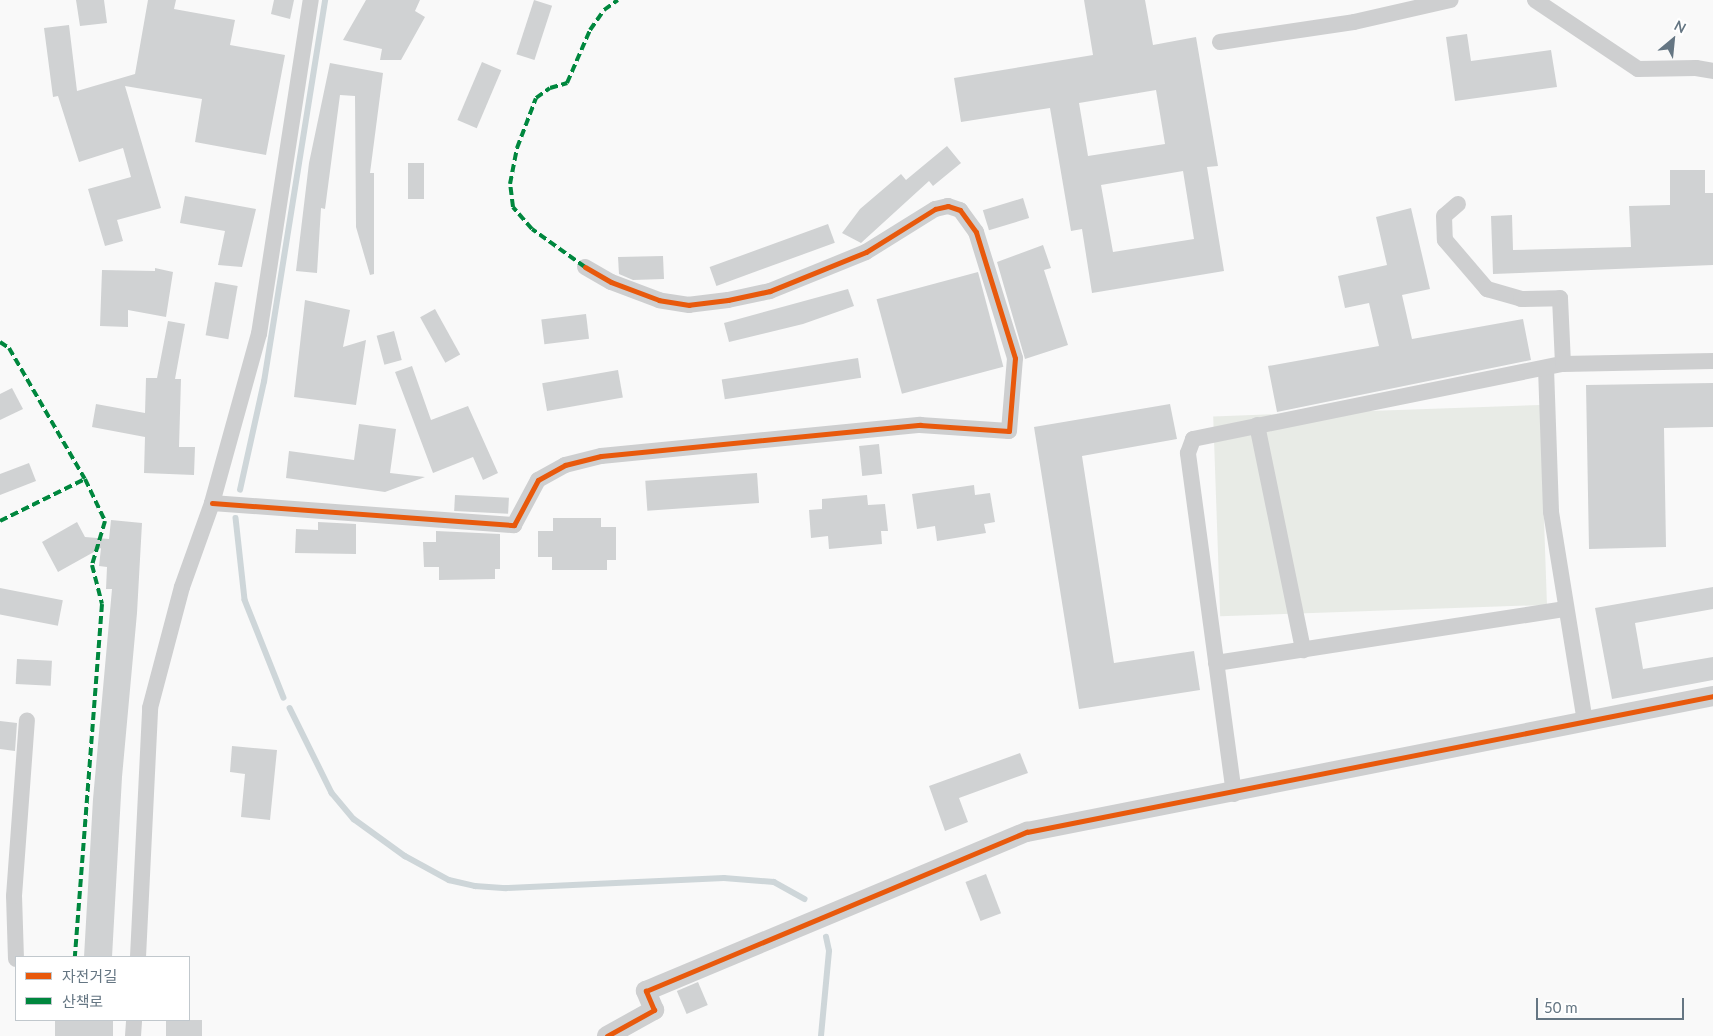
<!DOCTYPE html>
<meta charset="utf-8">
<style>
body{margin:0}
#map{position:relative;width:1713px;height:1036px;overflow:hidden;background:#f9f9f9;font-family:Lato,"Noto Sans KR",sans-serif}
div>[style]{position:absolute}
.green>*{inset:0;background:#e8ebe6;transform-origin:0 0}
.stream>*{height:5.5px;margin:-2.75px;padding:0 2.75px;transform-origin:2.75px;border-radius:2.75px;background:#ced6d9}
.building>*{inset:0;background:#d0d2d3;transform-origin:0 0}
.minor>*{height:16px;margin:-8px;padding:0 8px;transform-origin:8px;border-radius:8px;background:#cecfd0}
.tertiary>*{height:20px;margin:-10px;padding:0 10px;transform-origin:10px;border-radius:10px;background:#cecfd0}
.quiet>*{height:4px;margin-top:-2px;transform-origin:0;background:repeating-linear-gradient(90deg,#00873e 0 8px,transparent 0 12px)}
.cycleway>*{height:5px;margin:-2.5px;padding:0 2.5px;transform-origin:2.5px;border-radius:2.5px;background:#e8590c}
span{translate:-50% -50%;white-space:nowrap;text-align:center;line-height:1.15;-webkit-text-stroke:5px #fff;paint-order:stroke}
.legend{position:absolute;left:15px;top:956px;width:175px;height:65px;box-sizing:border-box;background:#fff;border:1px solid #c1c8cd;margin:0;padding:6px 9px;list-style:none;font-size:15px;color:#657683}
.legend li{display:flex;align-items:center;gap:10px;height:25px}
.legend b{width:25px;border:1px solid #c1c8cd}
.north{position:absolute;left:1648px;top:15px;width:50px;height:50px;-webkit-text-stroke:4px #fff;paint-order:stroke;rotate:28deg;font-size:14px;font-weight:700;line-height:20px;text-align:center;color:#657683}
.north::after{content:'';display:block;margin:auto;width:18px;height:22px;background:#657683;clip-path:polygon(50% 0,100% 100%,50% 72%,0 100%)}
.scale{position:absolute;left:1536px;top:998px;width:148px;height:22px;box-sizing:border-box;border:2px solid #657683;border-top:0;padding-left:6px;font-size:15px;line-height:18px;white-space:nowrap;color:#657683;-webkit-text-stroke:4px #fff;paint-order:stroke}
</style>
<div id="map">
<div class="green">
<div style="left:1540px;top:405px;width:200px;height:327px;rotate:88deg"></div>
</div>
<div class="stream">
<div style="left:240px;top:490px;width:111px;rotate:-77.5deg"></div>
<div style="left:264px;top:382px;width:387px;rotate:-80.9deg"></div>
<div style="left:236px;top:518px;width:82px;rotate:83.7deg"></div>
<div style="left:245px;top:600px;width:105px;rotate:68.3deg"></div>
<div style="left:290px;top:708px;width:95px;rotate:63.7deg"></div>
<div style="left:332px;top:793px;width:34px;rotate:50deg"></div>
<div style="left:354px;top:819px;width:63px;rotate:36deg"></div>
<div style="left:405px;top:856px;width:50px;rotate:28.6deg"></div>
<div style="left:449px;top:880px;width:27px;rotate:13deg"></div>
<div style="left:475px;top:886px;width:31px;rotate:4deg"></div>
<div style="left:506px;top:888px;width:218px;rotate:-2.6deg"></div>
<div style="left:724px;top:878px;width:50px;rotate:4.6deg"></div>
<div style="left:774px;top:882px;width:35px;rotate:29deg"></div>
<div style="left:821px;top:1036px;width:85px;rotate:-84.6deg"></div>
<div style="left:829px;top:951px;width:14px;rotate:-102deg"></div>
</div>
<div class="building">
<div style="clip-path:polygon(76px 0,104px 0,107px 23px,80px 26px)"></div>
<div style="clip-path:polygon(148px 0,176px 0,174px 9px,235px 20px,230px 45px,285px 55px,266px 155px,195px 142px,202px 99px,125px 86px,161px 208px,117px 220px,123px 241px,105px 246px,88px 189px,131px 177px,123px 148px,79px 162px,58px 96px,53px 97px,44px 28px,69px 25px,77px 91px,135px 74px)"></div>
<div style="clip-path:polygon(274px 0,294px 0,290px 19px,271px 14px)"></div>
<div style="clip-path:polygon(366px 0,420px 0,415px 11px,425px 17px,401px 60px,380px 60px,382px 49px,343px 40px)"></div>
<div style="left:534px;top:0;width:19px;height:57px;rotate:18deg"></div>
<div style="clip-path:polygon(evenodd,1084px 0,1145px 0,1153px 45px,1196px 37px,1218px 166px,1207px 167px,1224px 271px,1092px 293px,1082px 229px,1071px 231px,1050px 108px,961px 122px,954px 78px,1093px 55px,1084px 0,1156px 90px,1165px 144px,1088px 156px,1079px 103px,1156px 90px,1084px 0,1183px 171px,1194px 239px,1113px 252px,1101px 185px,1183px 171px)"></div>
<div style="clip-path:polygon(1467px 34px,1471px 61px,1551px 50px,1557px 87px,1455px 101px,1446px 37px)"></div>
<div style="left:482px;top:62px;width:21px;height:63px;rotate:23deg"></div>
<div style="clip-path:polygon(330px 63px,383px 73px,370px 173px,374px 173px,374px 274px,370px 275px,356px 227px,355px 96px,340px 95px,325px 209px,321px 208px,317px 273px,296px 271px,309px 163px)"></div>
<div style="clip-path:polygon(947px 146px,961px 163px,933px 186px,929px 181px,861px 243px,842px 233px,860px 209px,901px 174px,906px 180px)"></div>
<div style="left:408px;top:163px;width:16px;height:36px"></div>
<div style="clip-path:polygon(1670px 170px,1705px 170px,1705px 193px,1713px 193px,1713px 265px,1493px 274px,1491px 216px,1512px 215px,1513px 250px,1631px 247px,1629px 206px,1670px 205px)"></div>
<div style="clip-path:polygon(185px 196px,256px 209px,242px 267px,218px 265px,225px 231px,180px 223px)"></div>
<div style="left:1023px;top:198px;width:21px;height:42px;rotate:73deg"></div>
<div style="clip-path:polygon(1411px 208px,1430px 289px,1402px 295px,1412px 339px,1523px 319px,1531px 360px,1277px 412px,1268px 366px,1379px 346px,1369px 303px,1345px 308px,1338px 276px,1387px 265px,1376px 217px)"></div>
<div style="left:828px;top:224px;width:20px;height:126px;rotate:70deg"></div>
<div style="clip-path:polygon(1043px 245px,1051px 268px,1044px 270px,1068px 345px,1025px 359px,997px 262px)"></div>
<div style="clip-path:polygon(663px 256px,664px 279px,633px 280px,619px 274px,618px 257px)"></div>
<div style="clip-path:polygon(155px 268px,173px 272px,166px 317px,128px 310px,128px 327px,100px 326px,102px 270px,155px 271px)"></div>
<div style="left:978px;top:272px;width:98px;height:105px;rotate:75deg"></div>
<div style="left:215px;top:282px;width:23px;height:54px;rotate:10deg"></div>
<div style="clip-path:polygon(848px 289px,854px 306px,803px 324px,729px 342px,724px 323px)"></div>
<div style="clip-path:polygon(305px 300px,350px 310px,343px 347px,366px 340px,356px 405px,294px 397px)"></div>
<div style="left:435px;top:309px;width:52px;height:17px;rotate:61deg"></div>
<div style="left:586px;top:314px;width:25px;height:45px;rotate:83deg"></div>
<div style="clip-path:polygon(168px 321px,185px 324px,175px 379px,181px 379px,179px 447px,195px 447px,194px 475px,144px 473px,145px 437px,92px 427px,96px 404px,145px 413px,146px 378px,157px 378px)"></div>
<div style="left:394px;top:331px;width:30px;height:18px;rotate:75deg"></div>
<div style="left:858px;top:358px;width:20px;height:138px;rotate:81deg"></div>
<div style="clip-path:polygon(412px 366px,431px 420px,468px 406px,498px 473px,483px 480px,473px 457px,433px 473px,395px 372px)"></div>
<div style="left:618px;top:370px;width:28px;height:77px;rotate:80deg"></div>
<div style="clip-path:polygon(1713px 383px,1713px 427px,1664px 428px,1666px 547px,1589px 549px,1586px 385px)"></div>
<div style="clip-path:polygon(12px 388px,23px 409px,0 420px,0 394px)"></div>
<div style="clip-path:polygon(1170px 404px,1177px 439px,1082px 456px,1114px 663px,1194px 651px,1200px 690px,1079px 709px,1034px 427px)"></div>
<div style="clip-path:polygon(359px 424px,396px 429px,390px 473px,425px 477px,385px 492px,286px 478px,289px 451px,354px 460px)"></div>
<div style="left:879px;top:444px;width:30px;height:20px;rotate:84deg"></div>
<div style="clip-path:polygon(29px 463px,36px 481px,0 495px,0 474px)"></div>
<div style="left:757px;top:473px;width:30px;height:112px;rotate:86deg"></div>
<div style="clip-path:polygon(974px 485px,975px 495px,990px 493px,995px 522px,984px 524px,986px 533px,937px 541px,935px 526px,917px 529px,912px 494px)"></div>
<div style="left:455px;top:495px;width:54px;height:16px;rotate:3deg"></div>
<div style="clip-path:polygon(867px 495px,868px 505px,885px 504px,888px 531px,881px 531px,882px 544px,829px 549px,828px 536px,811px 538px,809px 510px,822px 509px,822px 499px)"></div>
<div style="clip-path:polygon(553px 518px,601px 518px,601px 527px,616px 527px,616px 560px,607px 560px,607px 570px,552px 570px,552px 557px,538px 557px,538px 531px,553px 531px)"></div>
<div style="clip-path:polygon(111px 520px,142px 523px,137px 613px,122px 777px,112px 957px,84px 957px,93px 799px,112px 589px,106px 589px,107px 567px,99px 566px,101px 548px,58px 572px,42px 542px,77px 522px,85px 537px,109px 539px)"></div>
<div style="clip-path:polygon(318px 522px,356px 524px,356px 554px,295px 553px,296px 529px,318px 530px)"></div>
<div style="clip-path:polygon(436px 531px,500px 534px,500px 569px,495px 569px,495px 579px,439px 580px,439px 567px,424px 567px,423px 542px,436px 542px)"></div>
<div style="clip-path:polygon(1713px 587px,1713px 609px,1635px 623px,1643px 669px,1713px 657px,1713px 680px,1612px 699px,1595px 608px)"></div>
<div style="left:0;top:588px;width:64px;height:26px;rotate:11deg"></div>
<div style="left:17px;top:659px;width:35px;height:25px;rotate:3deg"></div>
<div style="clip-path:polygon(0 721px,17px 723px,15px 751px,0 749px)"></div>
<div style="clip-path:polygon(232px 746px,277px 750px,270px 820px,241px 817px,245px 774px,230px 772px)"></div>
<div style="clip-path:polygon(1020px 753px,1028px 773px,959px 798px,968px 822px,945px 831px,929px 786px)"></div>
<div style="left:986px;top:874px;width:42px;height:22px;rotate:69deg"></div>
<div style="left:698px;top:982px;width:25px;height:23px;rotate:67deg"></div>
<div style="left:55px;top:1020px;width:58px;height:16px"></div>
<div style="left:166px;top:1020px;width:36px;height:16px"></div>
</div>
<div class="minor">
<div style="left:1535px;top:0;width:124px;rotate:33.8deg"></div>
<div style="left:1638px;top:69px;width:58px;rotate:-1deg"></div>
<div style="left:1696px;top:68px;width:17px;rotate:10deg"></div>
<div style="left:1220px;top:42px;width:135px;rotate:-8.5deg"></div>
<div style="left:1354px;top:22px;width:99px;rotate:-12.8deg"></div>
<div style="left:1458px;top:204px;width:18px;rotate:139deg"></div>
<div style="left:1444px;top:216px;width:24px;rotate:88deg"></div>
<div style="left:1445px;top:240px;width:65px;rotate:49.4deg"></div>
<div style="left:1487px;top:289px;width:35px;rotate:16deg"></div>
<div style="left:1521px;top:299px;width:39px;rotate:-1deg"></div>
<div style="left:1560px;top:298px;width:66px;rotate:87.4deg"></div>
<div style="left:1546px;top:368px;width:144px;rotate:88deg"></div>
<div style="left:1551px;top:512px;width:212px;rotate:80.8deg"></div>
<div style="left:1257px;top:425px;width:230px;rotate:78.4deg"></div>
<div style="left:212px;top:503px;width:303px;rotate:4.2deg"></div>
<div style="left:514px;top:525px;width:51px;rotate:-61.9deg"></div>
<div style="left:538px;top:480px;width:31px;rotate:-29deg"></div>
<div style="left:565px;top:465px;width:37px;rotate:-14deg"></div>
<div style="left:601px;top:456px;width:321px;rotate:-5.6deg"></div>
<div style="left:920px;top:425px;width:89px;rotate:3.9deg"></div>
<div style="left:1009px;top:431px;width:73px;rotate:-85.3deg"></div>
<div style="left:1015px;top:358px;width:132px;rotate:-107.2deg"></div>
<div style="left:976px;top:232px;width:27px;rotate:-126deg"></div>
<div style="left:960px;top:210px;width:13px;rotate:-162deg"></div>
<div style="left:948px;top:206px;width:13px;rotate:167deg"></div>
<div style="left:935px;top:209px;width:81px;rotate:148.1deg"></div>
<div style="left:866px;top:252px;width:104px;rotate:157.9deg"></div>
<div style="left:770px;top:291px;width:43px;rotate:167.9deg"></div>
<div style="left:728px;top:300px;width:39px;rotate:173deg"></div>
<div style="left:689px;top:305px;width:30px;rotate:-171deg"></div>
<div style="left:659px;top:300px;width:51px;rotate:-159.4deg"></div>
<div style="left:611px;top:282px;width:30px;rotate:-150deg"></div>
<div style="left:1216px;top:663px;width:352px;rotate:-8.8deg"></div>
<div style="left:1234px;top:794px;width:344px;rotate:-97.7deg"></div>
<div style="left:1188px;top:453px;width:15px;rotate:-70deg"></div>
<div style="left:1193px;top:439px;width:378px;rotate:-11.5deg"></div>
<div style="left:1563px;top:364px;width:150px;rotate:-1.1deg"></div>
<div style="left:138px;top:957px;width:249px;rotate:-87.2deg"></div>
<div style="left:150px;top:708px;width:125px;rotate:-75.2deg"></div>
<div style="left:182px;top:587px;width:89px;rotate:-70.3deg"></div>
<div style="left:212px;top:503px;width:175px;rotate:-74.5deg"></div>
<div style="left:259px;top:334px;width:338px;rotate:-81.2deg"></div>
<div style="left:16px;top:959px;width:63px;rotate:-91.8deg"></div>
<div style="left:14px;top:896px;width:176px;rotate:-85.8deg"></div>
<div style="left:133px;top:1036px;width:16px;rotate:-86deg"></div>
</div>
<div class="tertiary">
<div style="left:607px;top:1036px;width:54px;rotate:-29deg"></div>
<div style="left:654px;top:1010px;width:21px;rotate:-113deg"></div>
<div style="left:646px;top:991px;width:413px;rotate:-22.7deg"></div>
<div style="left:1027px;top:832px;width:699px;rotate:-11.21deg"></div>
</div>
<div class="quiet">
<div style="left:585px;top:267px;width:65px;rotate:-144.4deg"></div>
<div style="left:532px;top:229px;width:29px;rotate:-131deg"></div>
<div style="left:513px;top:207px;width:23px;rotate:-97deg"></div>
<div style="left:510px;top:184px;width:37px;rotate:-79deg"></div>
<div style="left:517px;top:148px;width:53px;rotate:-69.2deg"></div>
<div style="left:536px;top:98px;width:17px;rotate:-36deg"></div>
<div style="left:550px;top:88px;width:18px;rotate:-16deg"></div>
<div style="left:567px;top:83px;width:58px;rotate:-66.5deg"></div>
<div style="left:590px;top:30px;width:24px;rotate:-55deg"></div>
<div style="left:604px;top:10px;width:17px;rotate:-36deg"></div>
<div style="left:0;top:342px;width:11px;rotate:34deg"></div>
<div style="left:9px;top:348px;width:151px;rotate:59.9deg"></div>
<div style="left:85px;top:479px;width:47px;rotate:64.5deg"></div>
<div style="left:105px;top:521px;width:46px;rotate:106.5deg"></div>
<div style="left:92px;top:565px;width:40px;rotate:75.6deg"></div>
<div style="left:102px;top:604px;width:354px;rotate:94.4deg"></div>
<div style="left:0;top:521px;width:95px;rotate:-26.3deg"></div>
</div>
<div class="cycleway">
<div style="left:212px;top:503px;width:303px;rotate:4.2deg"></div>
<div style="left:514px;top:525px;width:51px;rotate:-61.9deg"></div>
<div style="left:538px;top:480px;width:31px;rotate:-29deg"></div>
<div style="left:565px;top:465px;width:37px;rotate:-14deg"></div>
<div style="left:601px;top:456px;width:321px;rotate:-5.6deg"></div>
<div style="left:920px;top:425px;width:89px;rotate:3.9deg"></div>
<div style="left:1009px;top:431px;width:73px;rotate:-85.3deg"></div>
<div style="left:1015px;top:358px;width:132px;rotate:-107.2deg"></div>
<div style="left:976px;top:232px;width:27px;rotate:-126deg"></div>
<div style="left:960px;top:210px;width:13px;rotate:-162deg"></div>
<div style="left:948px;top:206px;width:13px;rotate:167deg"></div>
<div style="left:935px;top:209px;width:81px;rotate:148.1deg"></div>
<div style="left:866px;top:252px;width:104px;rotate:157.9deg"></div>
<div style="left:770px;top:291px;width:43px;rotate:167.9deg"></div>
<div style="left:728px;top:300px;width:39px;rotate:173deg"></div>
<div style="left:689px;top:305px;width:30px;rotate:-171deg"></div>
<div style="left:659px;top:300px;width:51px;rotate:-159.4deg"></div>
<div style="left:611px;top:282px;width:30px;rotate:-150deg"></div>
<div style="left:607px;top:1036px;width:54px;rotate:-29deg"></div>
<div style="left:654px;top:1010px;width:21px;rotate:-113deg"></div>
<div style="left:646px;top:991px;width:413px;rotate:-22.7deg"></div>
<div style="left:1027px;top:832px;width:699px;rotate:-11.21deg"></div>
</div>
<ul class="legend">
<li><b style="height:6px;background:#e8590c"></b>자전거길</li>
<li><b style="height:6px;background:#00873e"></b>산책로</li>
</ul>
<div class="north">N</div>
<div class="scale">50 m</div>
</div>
